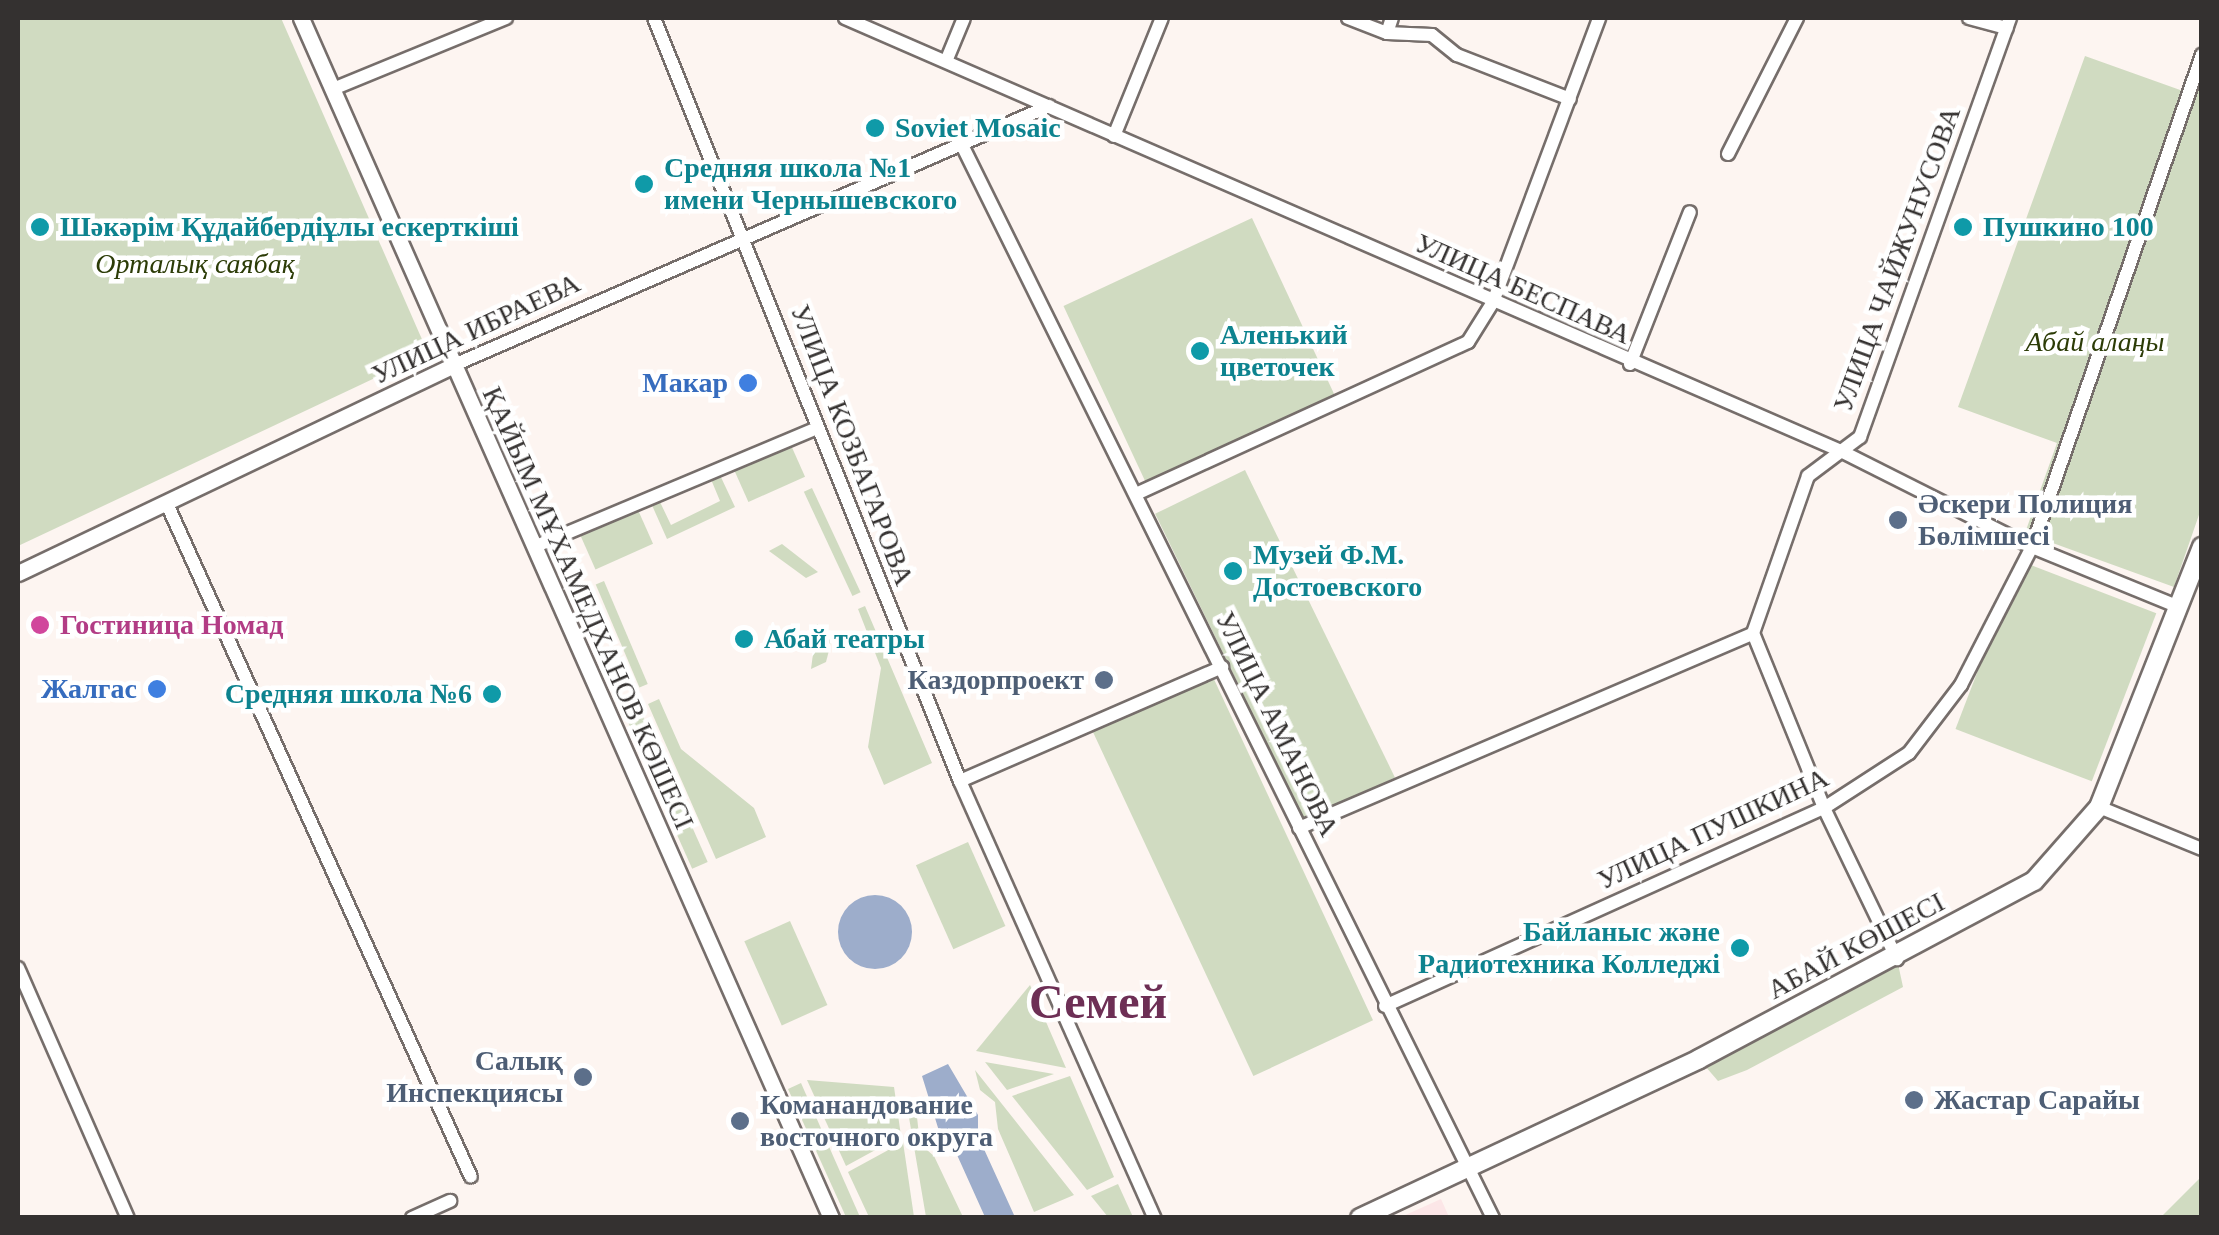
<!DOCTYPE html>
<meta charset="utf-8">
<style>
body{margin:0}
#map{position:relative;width:2219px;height:1235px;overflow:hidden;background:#fdf5f1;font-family:"Times New Roman",serif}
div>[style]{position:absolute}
.commercial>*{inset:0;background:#fce6e7}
.green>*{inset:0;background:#d0dbc1;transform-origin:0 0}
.water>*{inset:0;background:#9dadcb}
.round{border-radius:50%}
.roads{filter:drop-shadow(2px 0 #766e6b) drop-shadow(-2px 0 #766e6b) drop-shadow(0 2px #766e6b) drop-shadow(0 -2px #766e6b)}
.minor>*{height:12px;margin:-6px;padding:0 6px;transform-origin:6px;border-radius:6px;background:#fff}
.tertiary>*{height:15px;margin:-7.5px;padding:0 7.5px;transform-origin:7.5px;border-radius:7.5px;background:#fff}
.secondary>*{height:18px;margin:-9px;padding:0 9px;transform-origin:9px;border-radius:9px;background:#fff}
.dots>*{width:28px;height:28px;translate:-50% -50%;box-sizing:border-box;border:5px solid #fff;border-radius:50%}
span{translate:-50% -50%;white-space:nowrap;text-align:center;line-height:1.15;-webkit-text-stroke:9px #fff;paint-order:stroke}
.culture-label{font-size:28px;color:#0d838f;font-weight:700}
.left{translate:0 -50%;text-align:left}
.right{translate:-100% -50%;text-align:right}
.street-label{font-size:28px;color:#343130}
.park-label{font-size:28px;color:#2c3c07;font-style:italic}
.shop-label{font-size:28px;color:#366cbe;font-weight:700}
.service-label{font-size:28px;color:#4e5e75;font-weight:700}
.hotel-label{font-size:28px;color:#b23c85;font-weight:700}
.town-label{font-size:48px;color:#6d2f55;font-weight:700}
.frame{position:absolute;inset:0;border:20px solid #343130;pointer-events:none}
</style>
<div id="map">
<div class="commercial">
<div style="clip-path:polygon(1441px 1199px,1449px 1217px,1401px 1217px)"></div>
</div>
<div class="green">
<div style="clip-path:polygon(18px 18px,281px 18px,428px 353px,18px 546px)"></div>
<div style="clip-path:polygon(2201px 41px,2201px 509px,2174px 587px,2025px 533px,2057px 443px,1958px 407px,2085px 56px,2183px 91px)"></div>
<div style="left:1252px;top:218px;width:197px;height:208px;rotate:65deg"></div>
<div style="left:790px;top:443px;width:37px;height:62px;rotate:66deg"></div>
<div style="left:1245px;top:470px;width:342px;height:100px;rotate:64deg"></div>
<div style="clip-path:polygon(719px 473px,735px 507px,667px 539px,651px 503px,660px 502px,671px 525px,720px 501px,710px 477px)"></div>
<div style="left:812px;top:488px;width:115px;height:9px;rotate:65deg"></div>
<div style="left:638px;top:510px;width:37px;height:63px;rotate:66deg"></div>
<div style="clip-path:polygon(782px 544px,818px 572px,806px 578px,769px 551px)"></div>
<div style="left:2020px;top:561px;width:146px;height:180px;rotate:21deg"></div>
<div style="left:604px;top:581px;width:112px;height:9px;rotate:67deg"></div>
<div style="clip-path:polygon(865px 606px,932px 763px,884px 785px,868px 747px,881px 668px,858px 609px)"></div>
<div style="clip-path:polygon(817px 624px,833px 635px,826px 662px,811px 669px)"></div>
<div style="left:1212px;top:675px;width:381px;height:132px;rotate:65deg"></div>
<div style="clip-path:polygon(659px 699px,681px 749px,754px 808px,766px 837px,716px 859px,648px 704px)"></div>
<div style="left:637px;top:702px;width:34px;height:16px;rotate:67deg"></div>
<div style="left:665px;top:766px;width:105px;height:17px;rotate:66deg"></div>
<div style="left:968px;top:842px;width:92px;height:57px;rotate:66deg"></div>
<div style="left:790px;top:921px;width:92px;height:50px;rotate:66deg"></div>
<div style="clip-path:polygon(1897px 959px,1903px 987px,1747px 1070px,1718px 1081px,1699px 1059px)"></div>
<div style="clip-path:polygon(1030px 985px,1066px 1068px,976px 1051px)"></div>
<div style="clip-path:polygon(985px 1062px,1054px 1074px,1007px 1090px)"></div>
<div style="clip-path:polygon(975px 1070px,1074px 1195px,1034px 1212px,998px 1129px,995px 1102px,980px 1090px)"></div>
<div style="clip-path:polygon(1070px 1076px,1114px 1177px,1087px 1190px,1012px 1096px)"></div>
<div style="clip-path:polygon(807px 1080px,894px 1087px,901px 1136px,846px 1166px)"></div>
<div style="clip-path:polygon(801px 1083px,860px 1217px,846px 1217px,788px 1089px)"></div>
<div style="clip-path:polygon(906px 1100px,917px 1117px,920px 1144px,934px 1156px,963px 1217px,926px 1217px)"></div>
<div style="clip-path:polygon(903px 1142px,914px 1217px,869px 1217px,848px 1172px)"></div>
<div style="clip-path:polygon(2201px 1177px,2201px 1217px,2161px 1217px)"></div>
<div style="clip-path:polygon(1118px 1184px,1133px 1217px,1108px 1217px,1091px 1196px)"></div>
</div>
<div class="water">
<div class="round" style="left:838px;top:895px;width:74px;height:74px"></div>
<div style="clip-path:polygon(948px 1064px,978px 1115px,978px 1136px,1014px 1215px,1009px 1217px,985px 1217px,953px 1146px,939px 1131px,922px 1076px)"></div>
</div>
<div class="roads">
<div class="minor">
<div style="left:654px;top:18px;width:822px;rotate:68.15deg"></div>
<div style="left:960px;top:781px;width:479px;rotate:66deg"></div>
<div style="left:845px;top:18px;width:1086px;rotate:23.5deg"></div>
<div style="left:1841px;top:451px;width:214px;rotate:26.7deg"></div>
<div style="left:2032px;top:547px;width:159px;rotate:22.2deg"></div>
<div style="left:1348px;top:18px;width:42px;rotate:21deg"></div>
<div style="left:1387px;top:33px;width:45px;rotate:2.5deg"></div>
<div style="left:1432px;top:35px;width:32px;rotate:39deg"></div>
<div style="left:1457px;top:55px;width:121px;rotate:21.3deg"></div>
<div style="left:1969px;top:18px;width:39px;rotate:15deg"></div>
<div style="left:1387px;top:33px;width:16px;rotate:-72deg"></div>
<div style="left:947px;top:59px;width:44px;rotate:-67.5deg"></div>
<div style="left:333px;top:89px;width:187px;rotate:-22.3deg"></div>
<div style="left:1114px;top:136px;width:127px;rotate:-67.9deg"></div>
<div style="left:960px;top:141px;width:1202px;rotate:63.67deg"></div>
<div style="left:1728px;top:154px;width:153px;rotate:-63.1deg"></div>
<div style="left:1630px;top:364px;width:163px;rotate:-68.5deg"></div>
<div style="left:454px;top:365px;width:649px;rotate:-23.52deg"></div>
<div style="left:1136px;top:494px;width:365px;rotate:-24.6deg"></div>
<div style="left:1468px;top:342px;width:47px;rotate:-58deg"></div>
<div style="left:1493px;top:302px;width:303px;rotate:-69.5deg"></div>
<div style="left:167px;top:504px;width:738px;rotate:65.69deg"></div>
<div style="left:534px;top:547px;width:305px;rotate:-22.8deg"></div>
<div style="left:1753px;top:633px;width:189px;rotate:67.9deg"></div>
<div style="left:1824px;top:808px;width:168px;rotate:64.2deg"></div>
<div style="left:960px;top:781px;width:286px;rotate:-23.5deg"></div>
<div style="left:2099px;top:807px;width:111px;rotate:22.2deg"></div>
<div style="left:1299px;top:828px;width:494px;rotate:-23.2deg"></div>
<div style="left:1753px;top:633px;width:166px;rotate:-70.7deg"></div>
<div style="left:1808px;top:476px;width:65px;rotate:-36.9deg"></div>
<div style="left:1860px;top:437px;width:445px;rotate:-70.3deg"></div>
<div style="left:18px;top:968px;width:273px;rotate:66.3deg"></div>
<div style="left:1385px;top:1006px;width:482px;rotate:-24.3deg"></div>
<div style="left:1824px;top:808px;width:101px;rotate:-32.9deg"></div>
<div style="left:1909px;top:753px;width:86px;rotate:-52.6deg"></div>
<div style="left:1961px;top:685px;width:155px;rotate:-62.8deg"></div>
<div style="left:2032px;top:547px;width:521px;rotate:-70.94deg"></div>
<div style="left:412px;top:1218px;width:42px;rotate:-24.1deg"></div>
</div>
<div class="tertiary">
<div style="left:301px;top:18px;width:1312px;rotate:66.17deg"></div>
<div style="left:18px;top:573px;width:483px;rotate:-25.5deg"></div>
</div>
<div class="secondary">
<div style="left:1360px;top:1218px;width:374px;rotate:-25.1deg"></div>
<div style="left:1699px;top:1059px;width:379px;rotate:-28deg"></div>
<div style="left:2034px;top:881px;width:98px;rotate:-48.7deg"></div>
<div style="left:2099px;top:807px;width:280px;rotate:-68.4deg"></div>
</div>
</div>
<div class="dots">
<div style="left:875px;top:128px;background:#0f9aa8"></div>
<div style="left:644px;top:184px;background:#0f9aa8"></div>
<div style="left:40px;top:227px;background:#0f9aa8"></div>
<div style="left:1963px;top:227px;background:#0f9aa8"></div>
<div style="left:1200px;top:351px;background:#0f9aa8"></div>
<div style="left:748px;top:383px;background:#3f7fe0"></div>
<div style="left:1898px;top:520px;background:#5c6f8a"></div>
<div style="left:1233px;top:571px;background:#0f9aa8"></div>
<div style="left:40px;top:625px;background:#d1479c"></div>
<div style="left:744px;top:639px;background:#0f9aa8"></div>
<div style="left:1104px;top:680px;background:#5c6f8a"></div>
<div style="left:157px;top:689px;background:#3f7fe0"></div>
<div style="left:492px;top:694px;background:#0f9aa8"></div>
<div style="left:1740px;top:948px;background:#0f9aa8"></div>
<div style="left:583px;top:1077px;background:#5c6f8a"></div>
<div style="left:1914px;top:1100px;background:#5c6f8a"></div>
<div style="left:740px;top:1121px;background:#5c6f8a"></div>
</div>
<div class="culture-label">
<span class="left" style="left:895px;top:128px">Soviet Mosaic</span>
<span class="left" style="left:664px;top:184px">Средняя школа №1<br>имени Чернышевского</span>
<span class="left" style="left:60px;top:227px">Шәкәрім Құдайбердіұлы ескерткіші</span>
<span class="left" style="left:1983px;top:227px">Пушкино 100</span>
<span class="left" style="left:1220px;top:351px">Аленький<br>цветочек</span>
<span class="left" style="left:1253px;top:571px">Музей Ф.М.<br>Достоевского</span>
<span class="left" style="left:764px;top:639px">Абай театры</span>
<span class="right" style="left:472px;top:694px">Средняя школа №6</span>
<span class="right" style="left:1720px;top:948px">Байланыс және<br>Радиотехника Колледжі</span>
</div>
<div class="street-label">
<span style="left:1897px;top:259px;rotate:-70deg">УЛИЦА ЧАЙЖУНУСОВА</span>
<span style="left:1523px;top:289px;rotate:24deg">УЛИЦА БЕСПАВА</span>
<span style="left:476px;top:329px;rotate:-25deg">УЛИЦА ИБРАЕВА</span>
<span style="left:852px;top:445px;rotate:69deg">УЛИЦА КОЗБАГАРОВА</span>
<span style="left:588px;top:608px;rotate:66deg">ҚАЙЫМ МҰХАМЕДХАНОВ КӨШЕСІ</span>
<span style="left:1277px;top:724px;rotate:64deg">УЛИЦА АМАНОВА</span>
<span style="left:1713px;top:829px;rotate:-25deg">УЛИЦА ПУШКИНА</span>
<span style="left:1856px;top:946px;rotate:-28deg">АБАЙ КӨШЕСІ</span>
</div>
<div class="park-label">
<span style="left:195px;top:264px">Орталық саябақ</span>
<span style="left:2095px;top:342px">Абай алаңы</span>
</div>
<div class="shop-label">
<span class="right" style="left:728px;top:383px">Макар</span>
<span class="right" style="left:137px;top:689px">Жалгас</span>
</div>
<div class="service-label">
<span class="left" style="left:1918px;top:520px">Әскери Полиция<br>Бөлімшесі</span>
<span class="right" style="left:1084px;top:680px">Каздорпроект</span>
<span class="right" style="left:563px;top:1077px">Салық<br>Инспекциясы</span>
<span class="left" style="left:1934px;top:1100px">Жастар Сарайы</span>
<span class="left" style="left:760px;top:1121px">Команандование<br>восточного округа</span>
</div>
<div class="hotel-label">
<span class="left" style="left:60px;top:625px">Гостиница Номад</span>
</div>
<div class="town-label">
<span style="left:1098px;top:1002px">Семей</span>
</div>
<div class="frame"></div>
</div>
